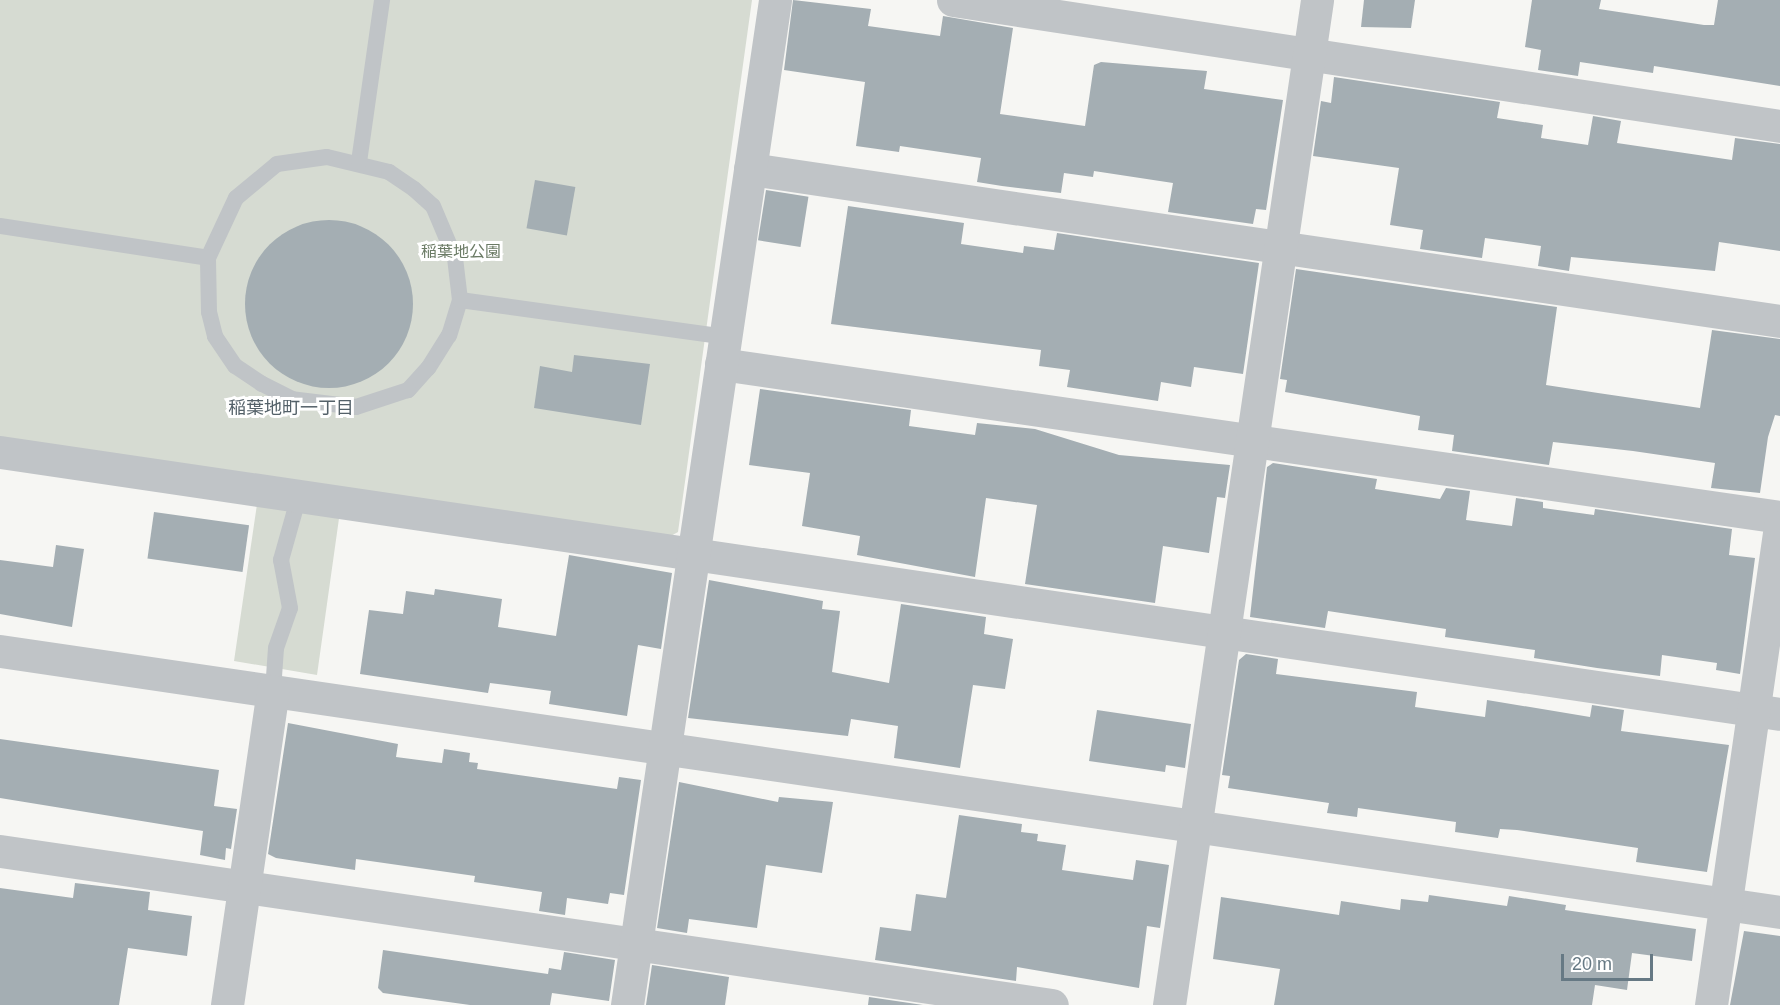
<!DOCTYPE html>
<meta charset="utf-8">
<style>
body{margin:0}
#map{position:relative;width:1780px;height:1005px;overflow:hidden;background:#f6f6f3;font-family:Arial,"Noto Sans JP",sans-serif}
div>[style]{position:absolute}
.green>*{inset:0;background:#d6dbd2}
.building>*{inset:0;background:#a4aeb3;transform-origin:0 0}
.round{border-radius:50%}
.service>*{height:16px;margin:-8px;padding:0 8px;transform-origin:8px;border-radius:8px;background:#c0c4c7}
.minor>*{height:33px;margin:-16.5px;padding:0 16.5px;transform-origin:16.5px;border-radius:16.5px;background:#c0c4c7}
span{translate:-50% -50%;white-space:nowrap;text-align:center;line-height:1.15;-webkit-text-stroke:6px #fff;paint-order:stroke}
.park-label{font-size:16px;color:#6b7b65}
.neighbourhood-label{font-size:18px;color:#546169}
.scale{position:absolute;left:1561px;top:954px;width:92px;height:27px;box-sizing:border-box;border:3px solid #667984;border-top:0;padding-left:8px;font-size:18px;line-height:21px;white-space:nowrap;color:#667984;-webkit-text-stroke:4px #fff;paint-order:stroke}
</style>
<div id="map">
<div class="green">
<div style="clip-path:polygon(0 0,752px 0,678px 532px,667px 538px,343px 490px,317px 675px,234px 661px,261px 477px,0 439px)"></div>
</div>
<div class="building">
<div style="clip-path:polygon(793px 0,871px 9px,868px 26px,940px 36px,943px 16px,1013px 28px,1000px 114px,1085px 126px,1094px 65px,1101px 62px,1207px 71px,1204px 89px,1283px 100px,1266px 210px,1256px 209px,1253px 224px,1168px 212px,1173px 183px,1094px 171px,1093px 177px,1064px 173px,1061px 193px,1002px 186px,977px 182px,981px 158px,900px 146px,899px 152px,856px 146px,865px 82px,784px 70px)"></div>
<div style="clip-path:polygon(1364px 0,1415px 0,1411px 28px,1361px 27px)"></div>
<div style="clip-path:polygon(1532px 0,1601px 0,1599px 9px,1704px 25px,1714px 25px,1718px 0,1780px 0,1780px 86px,1654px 66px,1653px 73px,1580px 62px,1578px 76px,1538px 70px,1541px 50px,1525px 47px)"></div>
<div style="clip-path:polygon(1334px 77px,1500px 102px,1497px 118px,1543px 125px,1541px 138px,1588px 145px,1593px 116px,1621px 121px,1617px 143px,1732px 160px,1735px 138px,1780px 144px,1780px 251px,1719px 242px,1715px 271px,1571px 257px,1569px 271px,1538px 266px,1541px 246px,1485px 238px,1482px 258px,1420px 249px,1423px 230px,1390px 225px,1399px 168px,1313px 156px,1321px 101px,1331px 103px)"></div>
<div style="left:535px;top:180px;width:41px;height:49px;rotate:10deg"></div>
<div style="left:766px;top:190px;width:43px;height:51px;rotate:9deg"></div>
<div style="clip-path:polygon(848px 206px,964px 223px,961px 244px,1023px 253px,1024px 246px,1054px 250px,1057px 233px,1259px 263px,1243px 374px,1194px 367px,1191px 387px,1161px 382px,1158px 401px,1067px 387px,1070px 370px,1039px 366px,1041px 350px,831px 324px)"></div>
<div class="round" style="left:245px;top:220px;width:168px;height:168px"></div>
<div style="clip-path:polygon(1296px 269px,1557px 307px,1546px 385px,1598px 393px,1700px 408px,1712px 330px,1780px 339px,1780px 416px,1775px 415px,1768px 437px,1760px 493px,1711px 488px,1715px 463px,1633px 451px,1553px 442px,1549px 465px,1452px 451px,1454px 435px,1418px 430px,1420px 416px,1285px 392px,1287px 380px,1280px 379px)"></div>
<div style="clip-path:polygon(574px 355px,650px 364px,641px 425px,534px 408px,540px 366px,572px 372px)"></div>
<div style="clip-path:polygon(760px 389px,911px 410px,909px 426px,975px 435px,977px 423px,1035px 429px,1119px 455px,1230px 465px,1225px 498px,1217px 497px,1209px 553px,1163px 546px,1155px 603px,1025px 584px,1037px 505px,986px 498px,975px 577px,857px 555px,860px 536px,802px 526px,810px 473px,749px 465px)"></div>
<div style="clip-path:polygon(1273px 463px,1377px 479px,1375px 489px,1440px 499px,1446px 488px,1470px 491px,1466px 520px,1512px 526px,1516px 498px,1543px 502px,1543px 508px,1594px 515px,1595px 509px,1732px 529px,1729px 555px,1755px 558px,1740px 674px,1716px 670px,1717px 663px,1662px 655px,1660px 676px,1597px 668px,1534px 658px,1535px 650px,1445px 637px,1446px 629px,1328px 611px,1325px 628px,1250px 617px,1267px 467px)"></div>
<div style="left:154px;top:512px;width:96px;height:47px;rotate:8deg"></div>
<div style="clip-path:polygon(56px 545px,84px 549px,72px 627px,0 614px,0 560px,53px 567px)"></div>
<div style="clip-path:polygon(569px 555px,672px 573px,661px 649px,638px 645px,627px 716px,549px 704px,551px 691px,490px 683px,488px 693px,360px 674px,369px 610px,403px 614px,406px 591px,434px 595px,435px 589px,502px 599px,498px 627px,556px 636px)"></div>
<div style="clip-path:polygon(709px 580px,823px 601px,822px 609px,840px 611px,832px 672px,889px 683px,901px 604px,986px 617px,984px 634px,1013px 639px,1005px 689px,973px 685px,960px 768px,894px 758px,898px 726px,851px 719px,848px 736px,688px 718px)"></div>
<div style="clip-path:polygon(1246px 654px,1278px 659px,1276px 674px,1417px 692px,1415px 707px,1485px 717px,1487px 700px,1590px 717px,1592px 705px,1624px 710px,1621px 731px,1729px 745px,1707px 872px,1636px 862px,1638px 848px,1517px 830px,1500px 829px,1498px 838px,1455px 832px,1456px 822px,1358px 808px,1357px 817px,1327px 813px,1329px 803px,1228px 788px,1230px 776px,1222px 775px,1239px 660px)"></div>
<div style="clip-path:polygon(1097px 710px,1191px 724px,1185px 768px,1166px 765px,1165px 772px,1089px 761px)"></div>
<div style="clip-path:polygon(288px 723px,398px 744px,396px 757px,442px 763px,444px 749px,470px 753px,469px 762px,478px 763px,477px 769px,617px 789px,619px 777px,641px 780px,624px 895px,610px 893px,608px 904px,567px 898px,565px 915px,539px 911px,542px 892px,474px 882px,475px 876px,356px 859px,355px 870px,276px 858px,268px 854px)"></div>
<div style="clip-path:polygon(0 739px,219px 770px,214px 806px,237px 809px,231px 849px,226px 848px,225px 860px,200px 855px,203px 831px,0 798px)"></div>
<div style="clip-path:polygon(679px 782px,778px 802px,779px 797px,833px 802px,822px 873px,766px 865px,757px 928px,689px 919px,687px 933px,657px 928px)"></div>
<div style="clip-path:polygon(959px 815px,1022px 824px,1021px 832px,1038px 834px,1037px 841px,1066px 845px,1062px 870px,1133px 880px,1136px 860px,1169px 865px,1160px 928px,1147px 926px,1139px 988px,1017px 967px,1016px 981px,875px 960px,880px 927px,911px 931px,916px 894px,946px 898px)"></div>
<div style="clip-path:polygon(75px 883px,150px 892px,148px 910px,192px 916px,187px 956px,128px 948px,119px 1005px,0 1005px,0 888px,73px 898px)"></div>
<div style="clip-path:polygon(1429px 895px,1507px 906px,1509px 896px,1566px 905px,1565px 910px,1696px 929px,1692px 961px,1632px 953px,1627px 990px,1595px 985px,1592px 1005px,1274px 1005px,1280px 969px,1213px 959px,1221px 897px,1339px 915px,1341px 901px,1400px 910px,1401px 899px,1428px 902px)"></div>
<div style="clip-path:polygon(1744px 931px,1780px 936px,1780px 1005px,1730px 1005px)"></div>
<div style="clip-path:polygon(383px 950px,548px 974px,549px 968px,561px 970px,564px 952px,615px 960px,609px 1001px,552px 993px,550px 1005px,470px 1005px,383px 993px,378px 988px)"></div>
<div style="clip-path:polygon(652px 965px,729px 977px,725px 1005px,646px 1005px)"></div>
<div style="clip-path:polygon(869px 997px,923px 1005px,868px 1005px)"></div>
</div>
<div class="service">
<div style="left:327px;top:157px;width:64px;rotate:13.6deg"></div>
<div style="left:389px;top:172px;width:30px;rotate:34deg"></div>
<div style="left:414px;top:189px;width:25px;rotate:42deg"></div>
<div style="left:433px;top:206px;width:56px;rotate:67.1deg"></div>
<div style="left:455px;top:258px;width:42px;rotate:83.2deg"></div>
<div style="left:460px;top:300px;width:37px;rotate:107deg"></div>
<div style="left:449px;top:335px;width:39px;rotate:122deg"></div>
<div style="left:428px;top:368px;width:30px;rotate:132deg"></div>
<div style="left:408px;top:390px;width:55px;rotate:161.9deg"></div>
<div style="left:356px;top:407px;width:64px;rotate:-172.9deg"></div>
<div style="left:292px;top:399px;width:34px;rotate:-153deg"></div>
<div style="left:262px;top:384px;width:32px;rotate:-146deg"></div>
<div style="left:235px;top:366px;width:36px;rotate:-124deg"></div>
<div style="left:215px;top:336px;width:25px;rotate:-104deg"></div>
<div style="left:209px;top:312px;width:54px;rotate:-91.1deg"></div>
<div style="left:208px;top:258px;width:66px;rotate:-65deg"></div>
<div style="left:236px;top:198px;width:53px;rotate:-39.7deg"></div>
<div style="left:277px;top:164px;width:50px;rotate:-8deg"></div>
<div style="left:359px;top:162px;width:164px;rotate:-81.9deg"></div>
<div style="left:0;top:226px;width:210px;rotate:8.7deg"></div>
<div style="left:460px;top:300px;width:268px;rotate:7.9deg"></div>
<div style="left:273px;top:691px;width:43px;rotate:-86deg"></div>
<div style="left:276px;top:648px;width:42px;rotate:-70.7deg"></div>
<div style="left:290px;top:608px;width:49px;rotate:-100.6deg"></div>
<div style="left:281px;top:560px;width:66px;rotate:-74.3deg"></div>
</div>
<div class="minor">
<div style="left:953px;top:0;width:837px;rotate:8.66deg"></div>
<div style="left:750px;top:169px;width:1041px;rotate:8.39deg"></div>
<div style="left:721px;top:364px;width:1070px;rotate:8.22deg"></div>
<div style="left:0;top:452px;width:1799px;rotate:8.37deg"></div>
<div style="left:0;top:651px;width:1799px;rotate:8.34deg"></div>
<div style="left:0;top:851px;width:1063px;rotate:8.33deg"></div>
<div style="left:227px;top:1005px;width:317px;rotate:-81.7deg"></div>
<div style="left:627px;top:1005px;width:1016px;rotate:-81.62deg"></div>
<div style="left:1169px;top:1005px;width:1016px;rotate:-81.62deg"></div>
<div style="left:1711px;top:1005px;width:483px;rotate:-81.8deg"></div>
</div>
<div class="park-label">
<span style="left:461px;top:252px">稲葉地公園</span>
</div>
<div class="neighbourhood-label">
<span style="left:291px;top:408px">稲葉地町一丁目</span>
</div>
<div class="scale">20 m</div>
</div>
